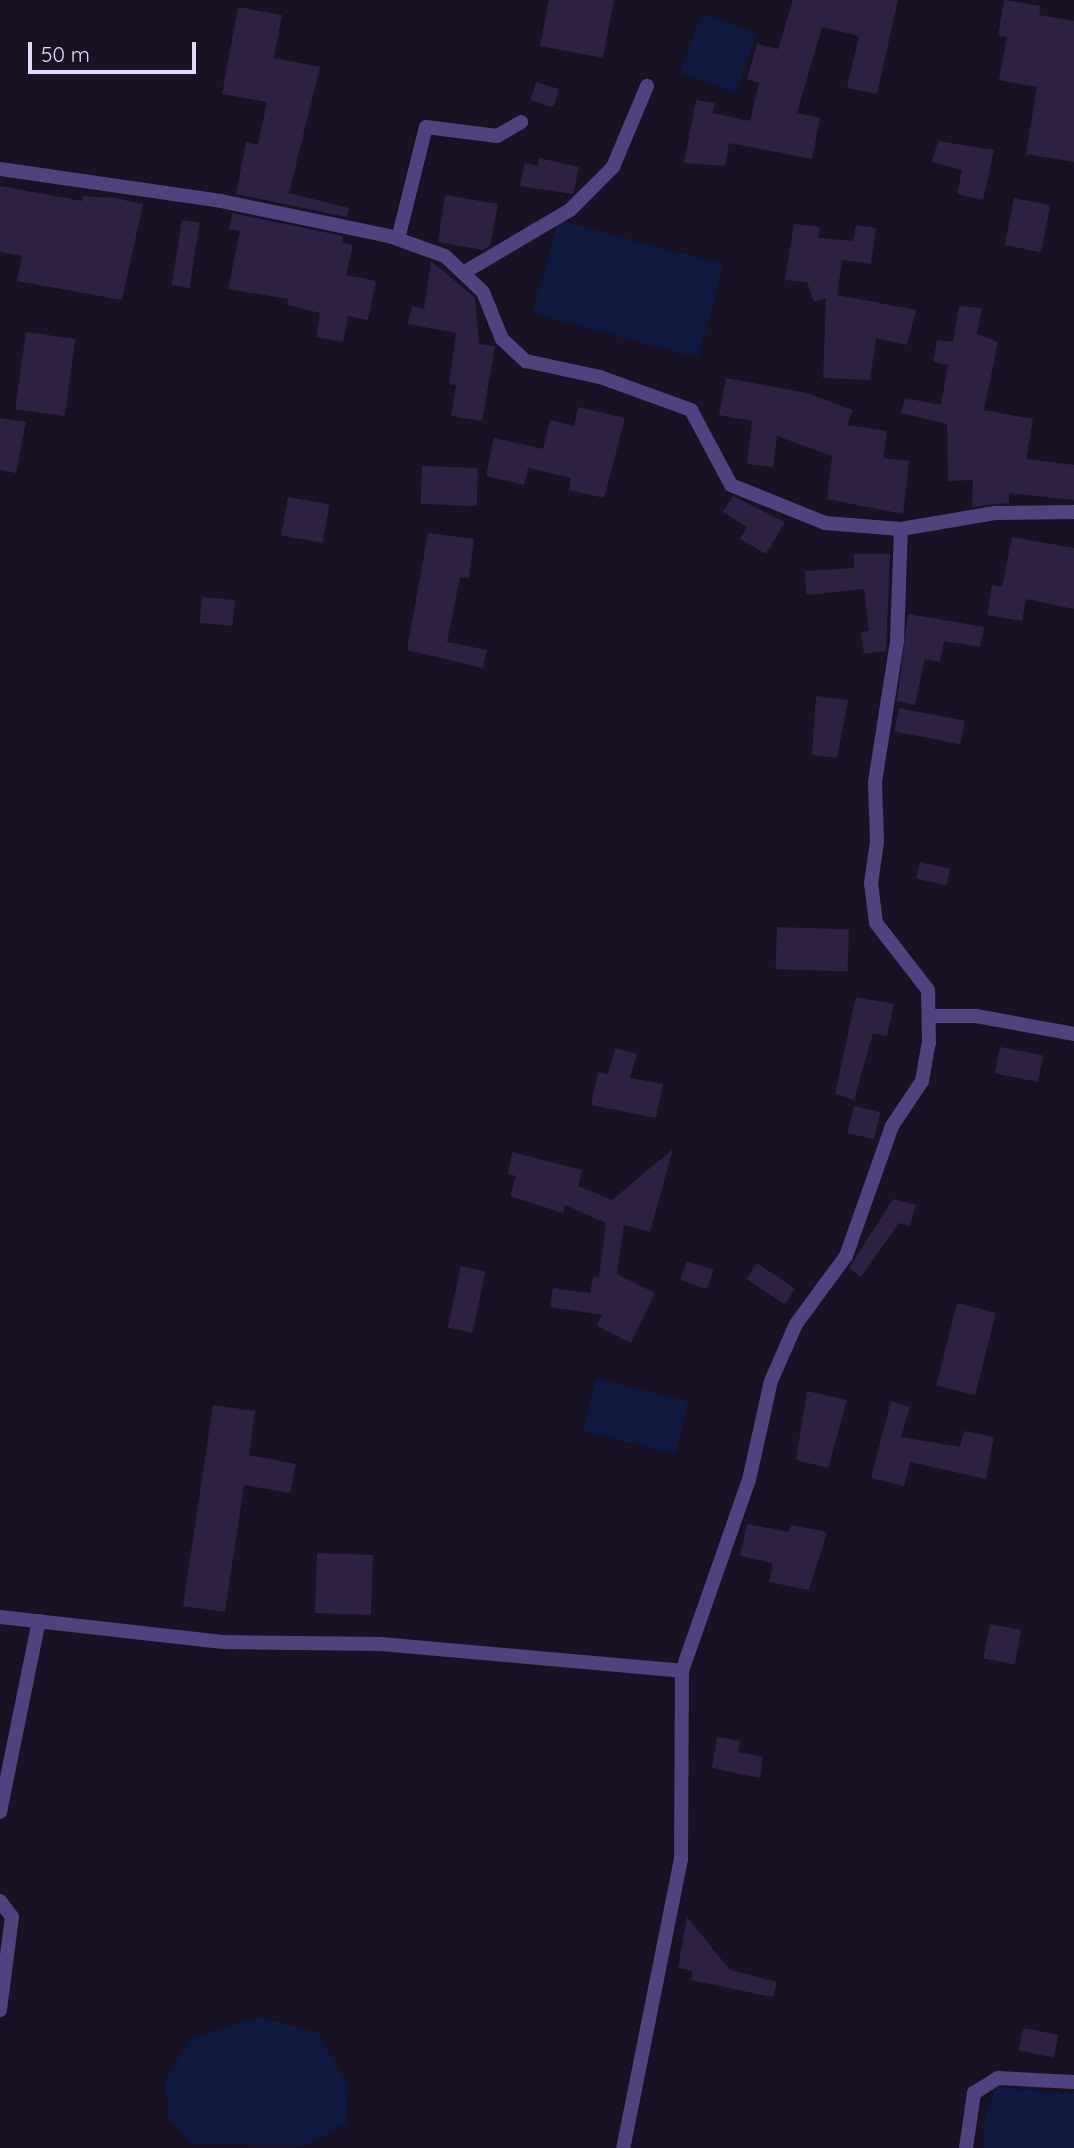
<!DOCTYPE html>
<style>
body{margin:0}
#map{position:relative;width:1074px;height:2148px;overflow:hidden;background:#181224;font-family:Quicksand,sans-serif}
div>[style]{position:absolute}
.water>*{inset:0;background:#10193f;transform-origin:0 0}
.building>*{inset:0;background:#2e2043;transform-origin:0 0}
.street>*{height:14px;margin:-7px;padding:0 7px;transform-origin:7px;border-radius:7px;background:#50427e}
span{translate:-50% -50%;white-space:nowrap;text-align:center;line-height:1.15;-webkit-text-stroke:5px #181224;paint-order:stroke}
.scale{position:absolute;left:28px;top:42px;width:168px;height:32px;box-sizing:border-box;border:4px solid #e3d9fb;border-top:0;padding-left:9px;font-size:21px;line-height:24px;white-space:nowrap;color:#e3d9fb;-webkit-text-stroke:5px #181224;paint-order:stroke}
</style>
<div id="map">
<div class="water">
<div style="left:702px;top:13px;width:59px;height:64px;rotate:20deg"></div>
<div style="left:558px;top:220px;width:171px;height:97px;rotate:15deg"></div>
<div style="left:596px;top:1378px;width:95px;height:55px;rotate:14deg"></div>
<div style="clip-path:polygon(259px 2017px,318px 2033px,348px 2087px,346px 2124px,306px 2146px,191px 2144px,169px 2119px,165px 2081px,190px 2039px)"></div>
<div style="clip-path:polygon(997px 2087px,1074px 2094px,1074px 2148px,983px 2148px,985px 2115px)"></div>
</div>
<div class="building">
<div style="clip-path:polygon(549px 0,614px 0,603px 58px,540px 46px)"></div>
<div style="clip-path:polygon(793px 0,898px 0,877px 94px,847px 88px,859px 36px,822px 27px,797px 113px,820px 118px,812px 159px,729px 143px,725px 166px,684px 163px,696px 100px,715px 103px,713px 113px,750px 121px,759px 83px,747px 79px,757px 44px,778px 49px)"></div>
<div style="clip-path:polygon(1004px 0,1041px 6px,1039px 15px,1074px 21px,1074px 162px,1026px 154px,1037px 87px,999px 80px,1007px 37px,998px 36px)"></div>
<div style="clip-path:polygon(238px 7px,282px 15px,274px 58px,320px 67px,289px 193px,349px 208px,347px 217px,236px 194px,246px 142px,258px 145px,267px 102px,222px 94px)"></div>
<div style="left:536px;top:82px;width:24px;height:19px;rotate:17deg"></div>
<div style="clip-path:polygon(938px 141px,994px 150px,983px 200px,957px 194px,962px 170px,932px 162px)"></div>
<div style="clip-path:polygon(539px 158px,579px 167px,573px 194px,520px 186px,525px 163px,538px 166px)"></div>
<div style="clip-path:polygon(0 186px,82px 201px,83px 196px,114px 198px,143px 204px,122px 300px,17px 281px,22px 256px,0 252px)"></div>
<div style="clip-path:polygon(445px 195px,498px 204px,490px 246px,483px 250px,438px 242px)"></div>
<div style="left:1014px;top:198px;width:37px;height:48px;rotate:11deg"></div>
<div style="clip-path:polygon(232px 213px,343px 236px,342px 243px,353px 245px,346px 275px,376px 281px,368px 320px,348px 316px,343px 342px,316px 337px,320px 313px,287px 305px,288px 299px,228px 289px,240px 231px,229px 229px)"></div>
<div style="left:182px;top:220px;width:18px;height:66px;rotate:9deg"></div>
<div style="clip-path:polygon(794px 224px,820px 227px,818px 238px,853px 241px,856px 225px,876px 228px,871px 264px,842px 260px,837px 295px,916px 310px,907px 345px,876px 338px,870px 380px,823px 378px,826px 298px,814px 302px,807px 282px,785px 280px)"></div>
<div style="clip-path:polygon(431px 261px,475px 298px,479px 344px,495px 346px,482px 421px,451px 416px,456px 385px,449px 384px,456px 333px,408px 324px,412px 306px,424px 309px)"></div>
<div style="clip-path:polygon(959px 306px,982px 308px,977px 334px,998px 342px,984px 410px,1033px 419px,1026px 459px,1074px 465px,1074px 500px,1009px 493px,1009px 503px,972px 507px,973px 480px,948px 481px,947px 424px,901px 413px,905px 398px,941px 405px,948px 365px,933px 362px,937px 340px,953px 342px)"></div>
<div style="left:26px;top:332px;width:50px;height:78px;rotate:8deg"></div>
<div style="clip-path:polygon(726px 378px,807px 393px,853px 410px,847px 425px,887px 431px,883px 458px,909px 461px,903px 514px,827px 499px,832px 456px,777px 436px,773px 467px,747px 464px,752px 421px,719px 415px)"></div>
<div style="clip-path:polygon(578px 407px,625px 418px,604px 498px,569px 490px,571px 478px,528px 468px,524px 485px,486px 476px,494px 438px,543px 449px,550px 420px,574px 426px)"></div>
<div style="clip-path:polygon(0 418px,26px 422px,16px 473px,0 470px)"></div>
<div style="left:422px;top:466px;width:56px;height:38px;rotate:2deg"></div>
<div style="clip-path:polygon(733px 496px,785px 522px,766px 554px,740px 539px,747px 527px,723px 512px)"></div>
<div style="left:288px;top:497px;width:42px;height:39px;rotate:10deg"></div>
<div style="clip-path:polygon(428px 533px,474px 539px,469px 578px,460px 577px,447px 642px,487px 650px,483px 668px,407px 650px)"></div>
<div style="clip-path:polygon(1012px 537px,1074px 548px,1074px 609px,1026px 599px,1022px 621px,987px 615px,992px 585px,1002px 587px)"></div>
<div style="clip-path:polygon(854px 554px,890px 554px,886px 651px,864px 654px,861px 632px,869px 631px,864px 589px,806px 595px,805px 571px,854px 568px)"></div>
<div style="left:202px;top:597px;width:33px;height:26px;rotate:5deg"></div>
<div style="clip-path:polygon(908px 614px,984px 627px,980px 647px,944px 641px,940px 662px,925px 659px,915px 705px,897px 701px)"></div>
<div style="clip-path:polygon(816px 696px,848px 700px,837px 758px,812px 755px)"></div>
<div style="left:899px;top:708px;width:67px;height:24px;rotate:11deg"></div>
<div style="left:920px;top:862px;width:31px;height:17px;rotate:13deg"></div>
<div style="left:777px;top:927px;width:72px;height:42px;rotate:2deg"></div>
<div style="clip-path:polygon(856px 997px,894px 1004px,887px 1036px,873px 1033px,854px 1100px,835px 1094px)"></div>
<div style="left:1000px;top:1047px;width:44px;height:27px;rotate:11deg"></div>
<div style="clip-path:polygon(615px 1048px,637px 1054px,630px 1078px,663px 1084px,656px 1118px,591px 1105px,598px 1072px,608px 1074px)"></div>
<div style="left:854px;top:1106px;width:27px;height:28px;rotate:13deg"></div>
<div style="clip-path:polygon(673px 1149px,650px 1232px,624px 1225px,617px 1274px,655px 1293px,631px 1343px,597px 1326px,602px 1315px,550px 1307px,553px 1288px,590px 1293px,593px 1277px,599px 1278px,606px 1223px,565px 1205px,563px 1213px,510px 1196px,516px 1176px,508px 1174px,512px 1152px,582px 1170px,578px 1186px,612px 1200px)"></div>
<div style="clip-path:polygon(893px 1199px,916px 1205px,910px 1226px,899px 1223px,861px 1277px,849px 1268px)"></div>
<div style="left:687px;top:1261px;width:28px;height:20px;rotate:19deg"></div>
<div style="left:757px;top:1263px;width:46px;height:19px;rotate:34deg"></div>
<div style="left:461px;top:1266px;width:25px;height:63px;rotate:12deg"></div>
<div style="left:957px;top:1303px;width:40px;height:85px;rotate:14deg"></div>
<div style="clip-path:polygon(807px 1391px,847px 1400px,828px 1468px,796px 1460px)"></div>
<div style="clip-path:polygon(891px 1401px,910px 1407px,901px 1437px,960px 1447px,964px 1431px,994px 1437px,986px 1479px,910px 1462px,904px 1486px,871px 1478px)"></div>
<div style="clip-path:polygon(213px 1405px,255px 1411px,249px 1455px,296px 1464px,290px 1493px,244px 1485px,225px 1612px,183px 1606px)"></div>
<div style="clip-path:polygon(747px 1524px,789px 1532px,791px 1525px,827px 1532px,809px 1590px,769px 1582px,773px 1563px,740px 1556px)"></div>
<div style="left:317px;top:1553px;width:56px;height:60px;rotate:2deg"></div>
<div style="left:990px;top:1624px;width:32px;height:35px;rotate:11deg"></div>
<div style="clip-path:polygon(717px 1737px,740px 1741px,738px 1752px,763px 1757px,760px 1778px,712px 1768px)"></div>
<div style="clip-path:polygon(687px 1917px,730px 1970px,777px 1982px,773px 1997px,691px 1980px,693px 1971px,678px 1968px)"></div>
<div style="left:1023px;top:2028px;width:36px;height:23px;rotate:11deg"></div>
</div>
<div class="street">
<div style="left:0;top:169px;width:223px;rotate:8.2deg"></div>
<div style="left:221px;top:201px;width:172px;rotate:11.8deg"></div>
<div style="left:389px;top:236px;width:59px;rotate:19.7deg"></div>
<div style="left:445px;top:256px;width:52px;rotate:43.5deg"></div>
<div style="left:483px;top:292px;width:51px;rotate:68deg"></div>
<div style="left:502px;top:339px;width:33px;rotate:43deg"></div>
<div style="left:526px;top:361px;width:76px;rotate:12.2deg"></div>
<div style="left:600px;top:377px;width:97px;rotate:19.9deg"></div>
<div style="left:691px;top:410px;width:85px;rotate:61.9deg"></div>
<div style="left:731px;top:485px;width:101px;rotate:22deg"></div>
<div style="left:825px;top:523px;width:76px;rotate:4.5deg"></div>
<div style="left:901px;top:529px;width:95px;rotate:-9.7deg"></div>
<div style="left:995px;top:513px;width:79px;rotate:-0.7deg"></div>
<div style="left:398px;top:239px;width:115px;rotate:-76deg"></div>
<div style="left:426px;top:127px;width:72px;rotate:7.2deg"></div>
<div style="left:497px;top:136px;width:28px;rotate:-30deg"></div>
<div style="left:463px;top:273px;width:124px;rotate:-30.5deg"></div>
<div style="left:570px;top:210px;width:61px;rotate:-45deg"></div>
<div style="left:613px;top:167px;width:88px;rotate:-67.2deg"></div>
<div style="left:929px;top:1016px;width:47px"></div>
<div style="left:976px;top:1016px;width:100px;rotate:10.4deg"></div>
<div style="left:0;top:1617px;width:224px;rotate:6.4deg"></div>
<div style="left:223px;top:1642px;width:158px;rotate:0.7deg"></div>
<div style="left:381px;top:1644px;width:302px;rotate:5.1deg"></div>
<div style="left:682px;top:1671px;width:188px;rotate:90.3deg"></div>
<div style="left:681px;top:1859px;width:295px;rotate:101.3deg"></div>
<div style="left:682px;top:1671px;width:202px;rotate:-70.7deg"></div>
<div style="left:749px;top:1480px;width:101px;rotate:-77.5deg"></div>
<div style="left:771px;top:1381px;width:62px;rotate:-66.3deg"></div>
<div style="left:796px;top:1324px;width:84px;rotate:-53.7deg"></div>
<div style="left:846px;top:1256px;width:138px;rotate:-70.5deg"></div>
<div style="left:892px;top:1126px;width:54px;rotate:-56.3deg"></div>
<div style="left:922px;top:1081px;width:39px;rotate:-80deg"></div>
<div style="left:929px;top:1043px;width:53px;rotate:-91.1deg"></div>
<div style="left:928px;top:990px;width:85px;rotate:-127.8deg"></div>
<div style="left:876px;top:923px;width:40px;rotate:-97.1deg"></div>
<div style="left:871px;top:883px;width:41px;rotate:-81.7deg"></div>
<div style="left:877px;top:842px;width:60px;rotate:-91.9deg"></div>
<div style="left:875px;top:782px;width:143px;rotate:-81.1deg"></div>
<div style="left:897px;top:641px;width:112px;rotate:-88deg"></div>
<div style="left:0;top:1812px;width:195px;rotate:-78.5deg"></div>
<div style="left:0;top:1901px;width:20px;rotate:53deg"></div>
<div style="left:12px;top:1917px;width:94px;rotate:97.4deg"></div>
<div style="left:966px;top:2148px;width:56px;rotate:-81.7deg"></div>
<div style="left:974px;top:2093px;width:28px;rotate:-32deg"></div>
<div style="left:998px;top:2078px;width:76px;rotate:3deg"></div>
</div>
<div class="scale">50 m</div>
</div>
